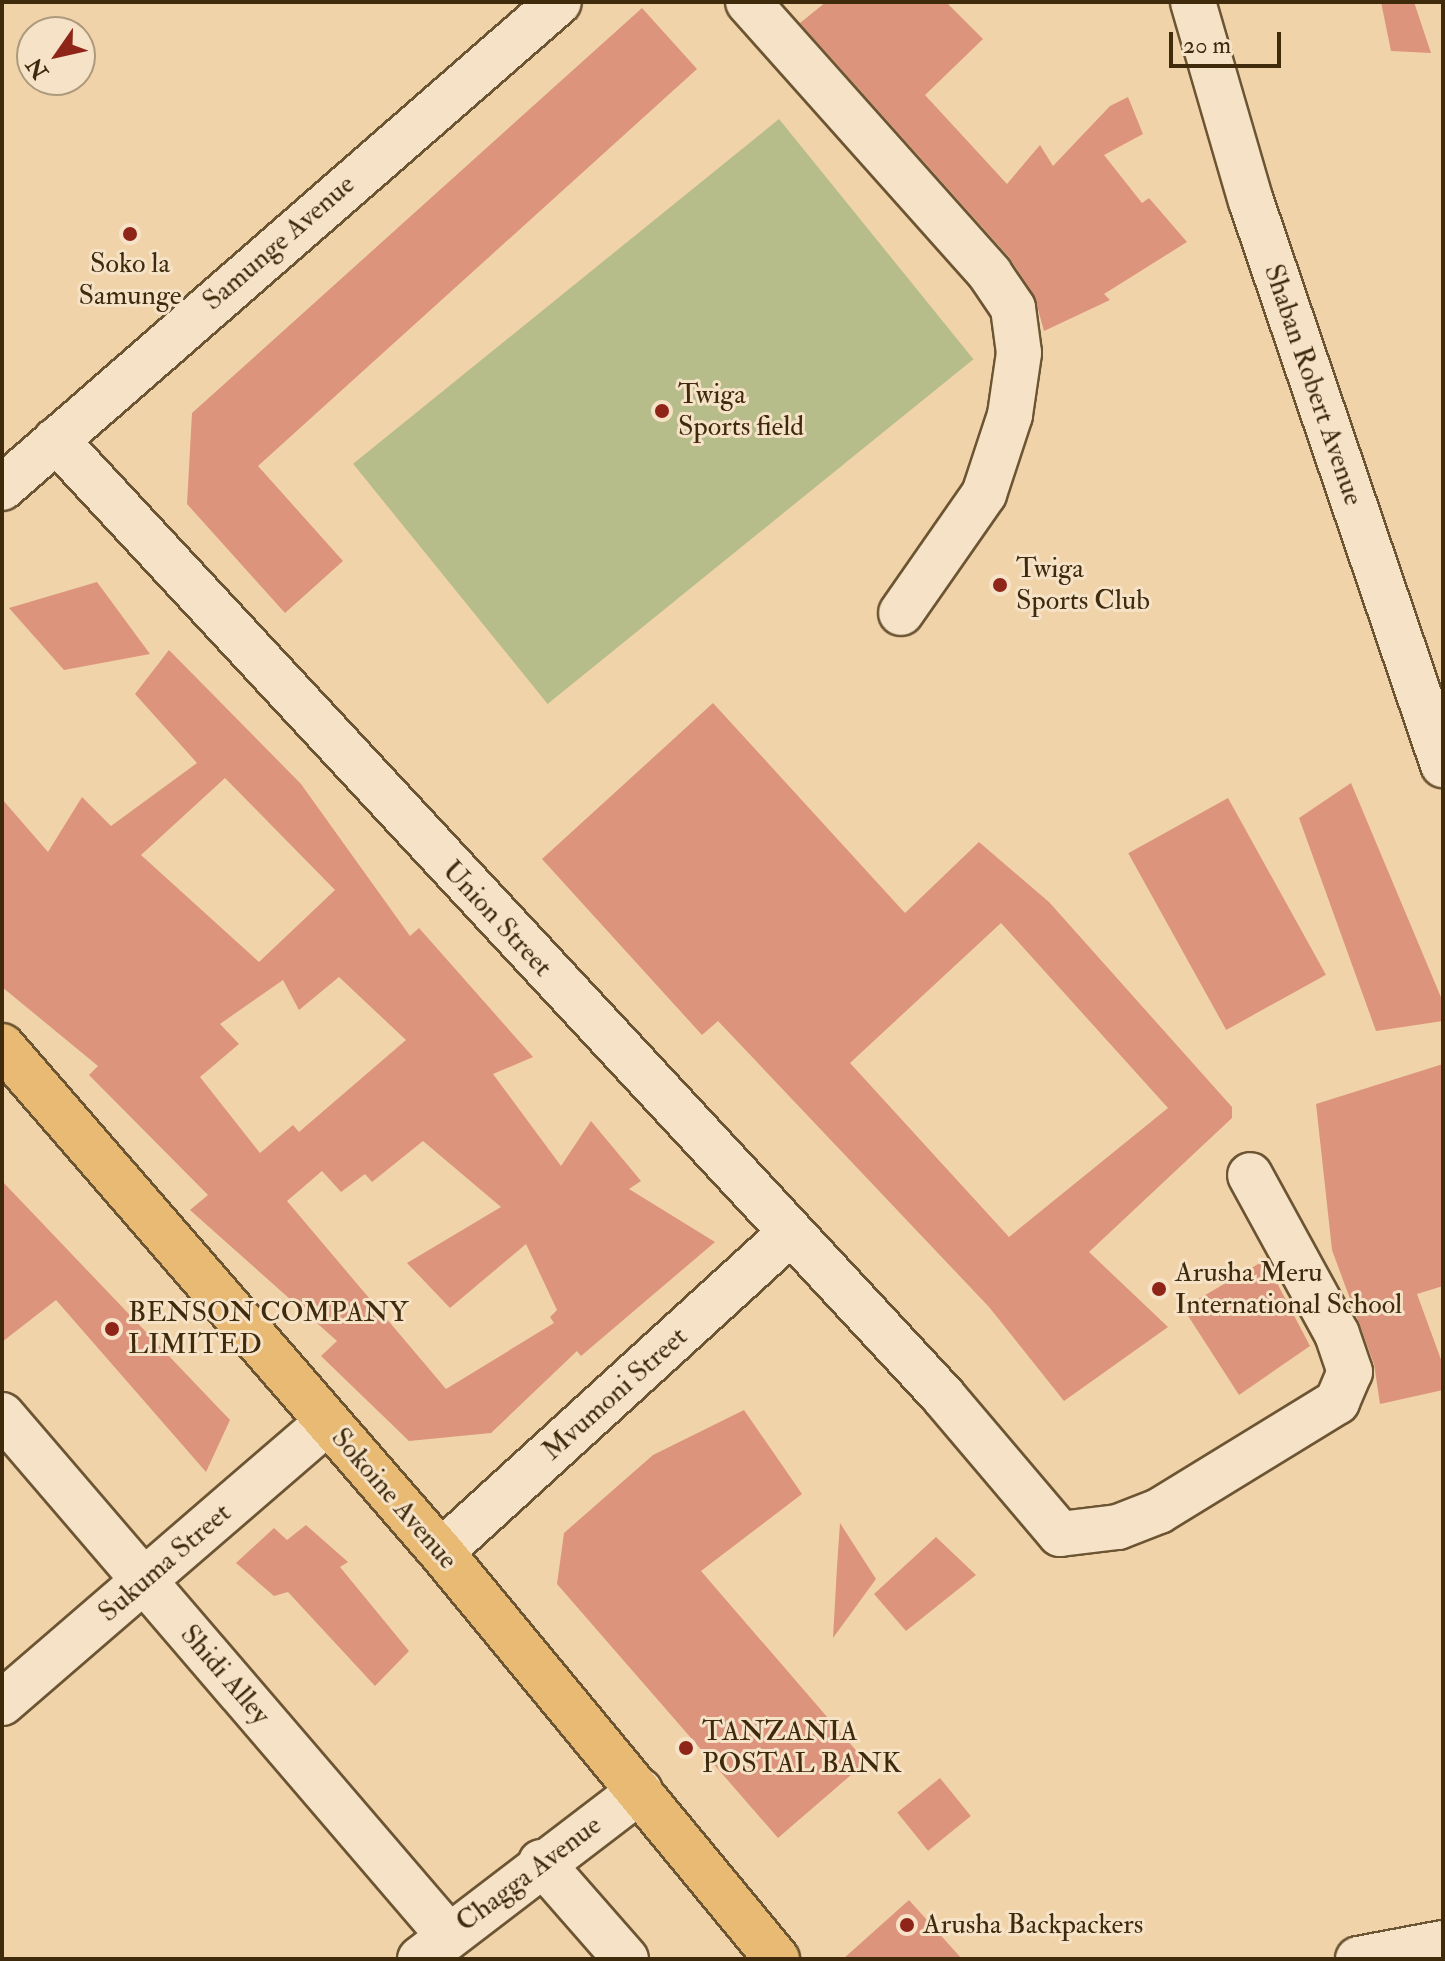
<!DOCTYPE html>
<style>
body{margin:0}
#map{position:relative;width:1445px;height:1961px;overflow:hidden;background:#f1d3a9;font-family:"IM FELL Double Pica",serif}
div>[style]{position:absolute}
.green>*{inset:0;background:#b7bd8a;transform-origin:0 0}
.building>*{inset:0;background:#dc957c;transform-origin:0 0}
.roads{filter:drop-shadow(2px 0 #6c5533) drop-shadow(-2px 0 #6c5533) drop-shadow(0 2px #6c5533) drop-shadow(0 -2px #6c5533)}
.minor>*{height:44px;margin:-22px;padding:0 22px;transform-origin:22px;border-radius:22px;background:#f6e2c7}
.major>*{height:44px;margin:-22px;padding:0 22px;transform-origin:22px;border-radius:22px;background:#e8ba74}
.dots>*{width:22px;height:22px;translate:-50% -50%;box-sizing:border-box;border:4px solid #f6e2c7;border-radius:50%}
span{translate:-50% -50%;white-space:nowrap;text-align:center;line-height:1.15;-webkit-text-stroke:6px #f6e2c7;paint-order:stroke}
.street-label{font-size:28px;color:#3f2b0c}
.poi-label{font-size:28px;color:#3f2b0c}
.left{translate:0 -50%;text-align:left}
.frame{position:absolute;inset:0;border:4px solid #3f2b0c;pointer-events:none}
.north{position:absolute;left:16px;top:16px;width:80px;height:80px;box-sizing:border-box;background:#f6e2c7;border:2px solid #ad997c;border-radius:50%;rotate:236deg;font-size:22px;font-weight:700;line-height:32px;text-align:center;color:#3f2b0c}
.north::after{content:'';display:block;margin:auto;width:28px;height:36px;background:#8f2418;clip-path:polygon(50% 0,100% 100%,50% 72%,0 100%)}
.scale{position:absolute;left:1169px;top:32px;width:112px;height:36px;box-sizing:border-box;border:4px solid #3f2b0c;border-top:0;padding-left:10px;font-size:24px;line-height:28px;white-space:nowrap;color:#3f2b0c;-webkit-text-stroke:6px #f6e2c7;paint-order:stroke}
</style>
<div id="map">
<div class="green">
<div style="left:779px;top:119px;width:309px;height:548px;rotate:51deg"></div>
</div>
<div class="building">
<div style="clip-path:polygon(826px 2px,946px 2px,983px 39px,925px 95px,1007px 184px,1040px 145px,1053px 166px,1110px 106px,1128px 97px,1143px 134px,1104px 155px,1142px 203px,1149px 198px,1187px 242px,1104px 294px,1110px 300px,1044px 331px,1034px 295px,1009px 257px,800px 23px)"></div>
<div style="clip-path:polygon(1381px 2px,1414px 2px,1431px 53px,1391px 51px)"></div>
<div style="clip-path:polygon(642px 8px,697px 69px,258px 466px,343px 561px,285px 613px,187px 504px,192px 413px)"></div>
<div style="clip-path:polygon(97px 582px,150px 654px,64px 670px,9px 608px)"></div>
<div style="clip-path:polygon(evenodd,169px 650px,301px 784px,410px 936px,419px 928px,533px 1057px,493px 1074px,561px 1166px,591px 1121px,641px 1181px,629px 1189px,715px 1242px,581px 1356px,577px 1351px,491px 1433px,409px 1441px,321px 1356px,337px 1341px,190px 1210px,208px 1195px,89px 1075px,98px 1066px,2px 987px,2px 799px,48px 852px,82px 797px,111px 826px,197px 763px,135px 694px,169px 650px,225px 778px,335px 890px,259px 962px,141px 855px,225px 778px,169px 650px,339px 977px,406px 1040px,299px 1132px,293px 1125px,260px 1153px,200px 1077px,239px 1044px,220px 1024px,283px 980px,299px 1010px,339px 977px,169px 650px,423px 1141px,501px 1207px,407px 1263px,450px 1308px,526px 1244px,557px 1310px,550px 1317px,554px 1323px,446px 1389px,287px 1201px,322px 1171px,341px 1192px,365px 1174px,372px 1182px,423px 1141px)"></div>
<div style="clip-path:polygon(evenodd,713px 703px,905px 913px,979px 842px,1049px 902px,1232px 1107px,1232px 1118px,1089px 1252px,1168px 1327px,1064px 1401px,989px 1307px,718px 1021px,702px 1035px,542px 859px,713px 703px,1001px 923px,1168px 1108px,1009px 1237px,850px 1063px,1001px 923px)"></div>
<div style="clip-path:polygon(1351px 783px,1443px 1002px,1443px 1021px,1376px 1031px,1299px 818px)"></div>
<div style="left:1228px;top:798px;width:202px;height:114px;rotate:61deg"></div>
<div style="clip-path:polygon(1443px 1064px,1443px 1286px,1417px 1294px,1443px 1365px,1443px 1390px,1380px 1404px,1374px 1364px,1332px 1250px,1316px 1104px)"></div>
<div style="clip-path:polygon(2px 1181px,230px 1420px,206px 1472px,56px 1300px,2px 1342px)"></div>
<div style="clip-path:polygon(1265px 1260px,1310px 1346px,1239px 1395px,1183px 1308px)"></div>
<div style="clip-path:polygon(744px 1410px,802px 1494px,701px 1571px,866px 1762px,778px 1838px,557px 1584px,564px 1533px,653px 1455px)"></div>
<div style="clip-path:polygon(840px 1523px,876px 1579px,833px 1638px,837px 1567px)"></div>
<div style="clip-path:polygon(306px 1525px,348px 1562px,340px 1567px,409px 1651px,375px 1686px,288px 1592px,274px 1596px,236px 1563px,274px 1528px,287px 1540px)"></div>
<div style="clip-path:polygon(936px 1537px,976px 1575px,906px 1631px,874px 1594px)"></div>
<div style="left:940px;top:1778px;width:49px;height:55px;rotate:51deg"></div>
<div style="clip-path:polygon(909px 1900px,962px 1959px,843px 1959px)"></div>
</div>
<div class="roads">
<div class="minor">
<div style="left:748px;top:2px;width:364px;rotate:48.3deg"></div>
<div style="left:990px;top:274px;width:41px;rotate:55.9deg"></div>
<div style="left:1013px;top:308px;width:45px;rotate:82.4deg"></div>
<div style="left:1019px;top:353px;width:63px;rotate:98.3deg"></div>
<div style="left:1010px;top:415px;width:83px;rotate:108.2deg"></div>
<div style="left:984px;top:494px;width:145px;rotate:124.9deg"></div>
<div style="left:1193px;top:2px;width:207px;rotate:73.8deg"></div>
<div style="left:1251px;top:201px;width:596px;rotate:71.2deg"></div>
<div style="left:56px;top:440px;width:1304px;rotate:47.14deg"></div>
<div style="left:943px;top:1396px;width:181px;rotate:49.7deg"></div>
<div style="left:1060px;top:1534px;width:58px;rotate:-6.9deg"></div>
<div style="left:1118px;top:1527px;width:44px;rotate:-21.3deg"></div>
<div style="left:1159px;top:1511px;width:209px;rotate:-31.5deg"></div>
<div style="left:1337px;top:1402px;width:33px;rotate:-67deg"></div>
<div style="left:1350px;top:1372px;width:40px;rotate:-108.9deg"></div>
<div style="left:1337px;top:1334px;width:181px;rotate:-118.7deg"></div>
<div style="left:2px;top:488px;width:739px;rotate:-41.11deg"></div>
<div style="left:2px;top:1415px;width:685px;rotate:49.38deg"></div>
<div style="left:441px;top:1552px;width:470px;rotate:-42.4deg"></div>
<div style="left:2px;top:1703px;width:430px;rotate:-40.8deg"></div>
<div style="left:541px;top:1862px;width:129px;rotate:48.8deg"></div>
<div style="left:420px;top:1959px;width:277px;rotate:-37.4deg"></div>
<div style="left:1358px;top:1959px;width:86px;rotate:-10.7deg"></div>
</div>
<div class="major">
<div style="left:2px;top:1046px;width:670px;rotate:49.06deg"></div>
<div style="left:441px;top:1552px;width:528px;rotate:50.46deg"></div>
</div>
</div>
<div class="dots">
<div style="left:130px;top:234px;background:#8f2418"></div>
<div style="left:662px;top:411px;background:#8f2418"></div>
<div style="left:1000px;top:585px;background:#8f2418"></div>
<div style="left:1159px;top:1289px;background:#8f2418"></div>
<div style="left:112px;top:1329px;background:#8f2418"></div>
<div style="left:686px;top:1748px;background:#8f2418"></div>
<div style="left:907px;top:1925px;background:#8f2418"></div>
</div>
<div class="street-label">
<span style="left:279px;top:243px;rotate:-41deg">Samunge Avenue</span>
<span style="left:1313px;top:385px;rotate:71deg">Shaban Robert Avenue</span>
<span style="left:497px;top:919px;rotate:47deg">Union Street</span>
<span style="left:615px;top:1394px;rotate:-42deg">Mvumoni Street</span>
<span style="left:394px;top:1499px;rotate:49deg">Sokoine Avenue</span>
<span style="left:165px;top:1563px;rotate:-41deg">Sukuma Street</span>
<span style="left:225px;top:1675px;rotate:49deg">Shidi Alley</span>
<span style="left:529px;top:1874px;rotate:-37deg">Chagga Avenue</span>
</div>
<div class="poi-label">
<span style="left:130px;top:280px">Soko la<br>Samunge</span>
<span class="left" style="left:678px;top:411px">Twiga<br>Sports field</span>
<span class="left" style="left:1016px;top:585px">Twiga<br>Sports Club</span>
<span class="left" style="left:1175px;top:1289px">Arusha Meru<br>International School</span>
<span class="left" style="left:128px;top:1329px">BENSON COMPANY<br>LIMITED</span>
<span class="left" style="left:702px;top:1748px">TANZANIA<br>POSTAL BANK</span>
<span class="left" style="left:923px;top:1925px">Arusha Backpackers</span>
</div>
<div class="frame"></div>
<div class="north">N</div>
<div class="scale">20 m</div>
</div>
